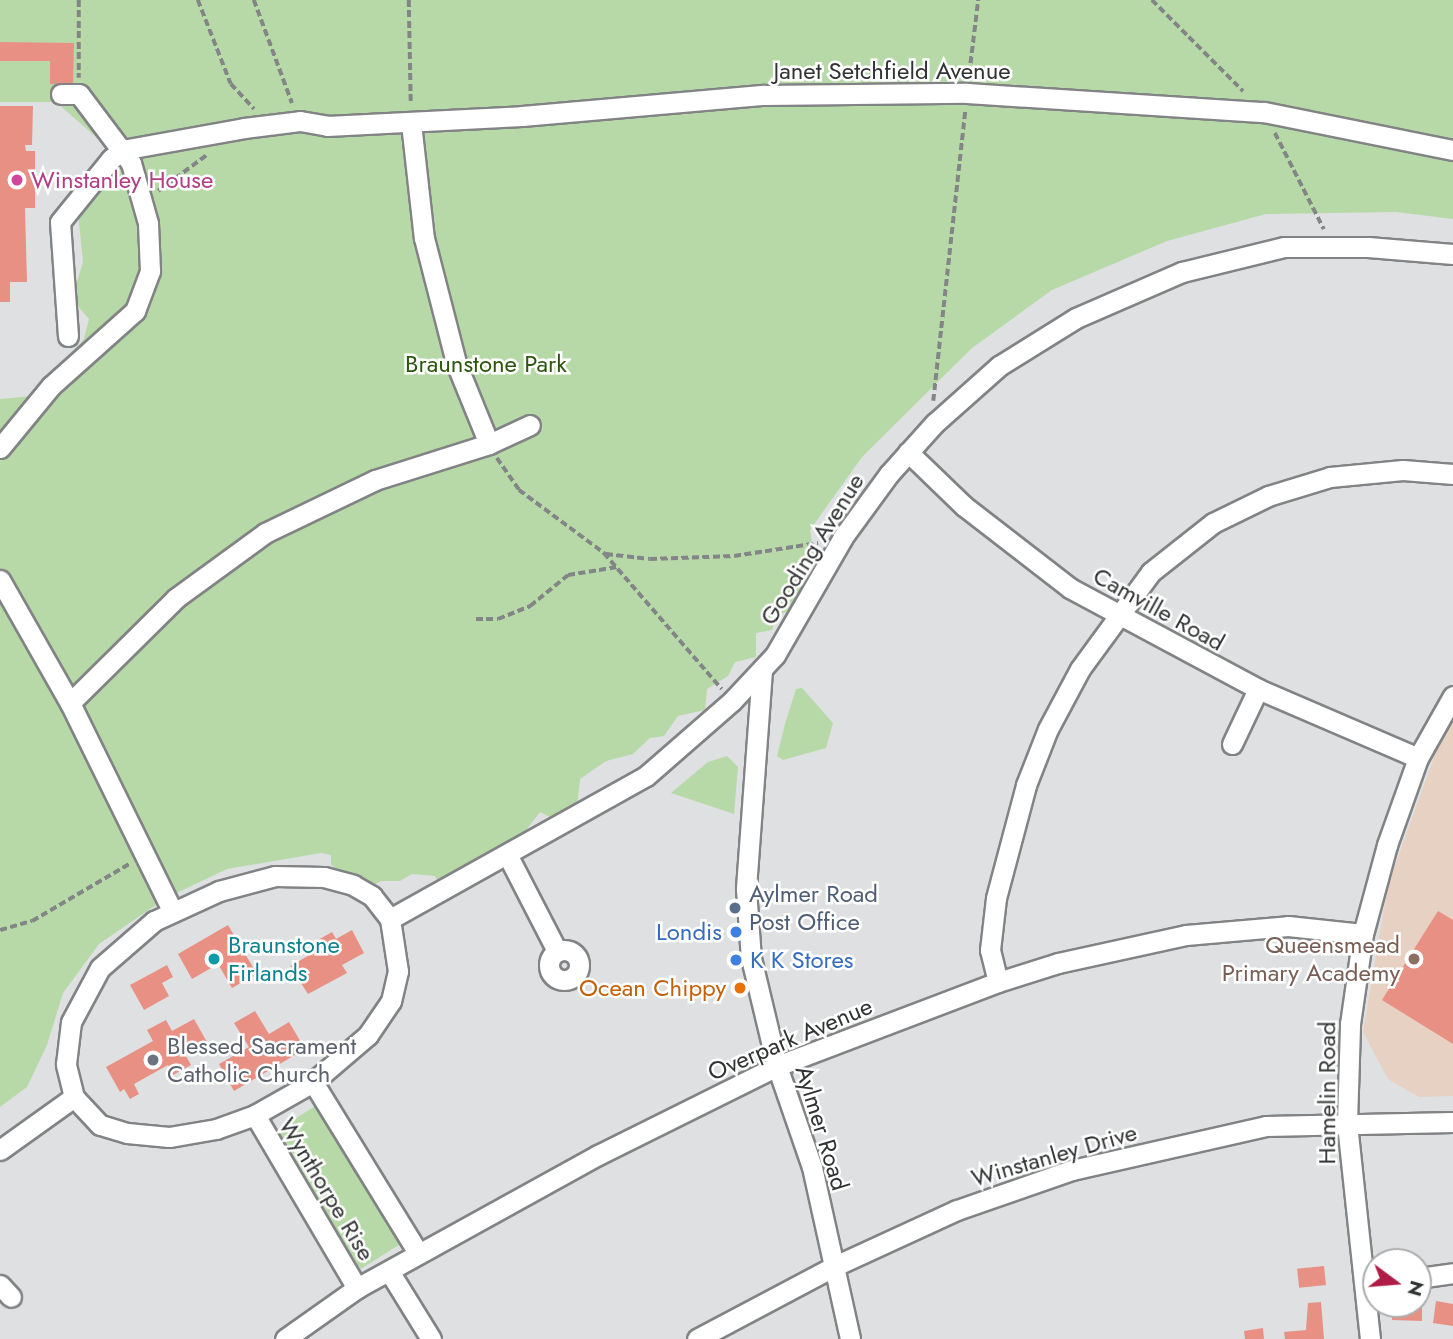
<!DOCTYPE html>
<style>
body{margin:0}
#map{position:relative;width:1453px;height:1339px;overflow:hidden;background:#dee0e2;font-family:Jost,sans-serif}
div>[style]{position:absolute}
.education>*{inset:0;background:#e6d1c3}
.green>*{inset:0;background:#b7d9a8;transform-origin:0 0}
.building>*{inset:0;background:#e89084;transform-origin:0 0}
.path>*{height:3.5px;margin-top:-1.75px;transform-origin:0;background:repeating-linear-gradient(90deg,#838586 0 7px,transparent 0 10.5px)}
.roads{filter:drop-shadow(2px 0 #828385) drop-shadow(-2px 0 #828385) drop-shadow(0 2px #828385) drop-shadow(0 -2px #828385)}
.minor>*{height:19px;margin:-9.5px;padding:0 9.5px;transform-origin:9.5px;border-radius:9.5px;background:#fff}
.minor>.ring{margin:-9.5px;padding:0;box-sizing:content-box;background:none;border:19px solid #fff;border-radius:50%}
.dots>*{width:19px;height:19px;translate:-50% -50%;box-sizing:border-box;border:4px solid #fff;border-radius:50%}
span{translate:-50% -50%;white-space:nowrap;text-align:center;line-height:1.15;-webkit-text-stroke:5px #fff;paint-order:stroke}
.street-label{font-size:24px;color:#313233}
.hotel-label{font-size:24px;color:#b23c85}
.left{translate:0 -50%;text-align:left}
.park-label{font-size:24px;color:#2b560c}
.service-label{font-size:24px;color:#4e5e75}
.shop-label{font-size:24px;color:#366cbe}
.right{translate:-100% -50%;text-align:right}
.culture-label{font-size:24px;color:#0d838f}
.education-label{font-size:24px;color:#785e54}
.food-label{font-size:24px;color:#c56008}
.worship-label{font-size:24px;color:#5b616d}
.north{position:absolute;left:1362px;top:1248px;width:70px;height:70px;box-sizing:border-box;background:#fff;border:2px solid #adadad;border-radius:50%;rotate:106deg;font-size:19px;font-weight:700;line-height:28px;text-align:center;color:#313233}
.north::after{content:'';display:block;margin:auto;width:24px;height:32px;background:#af1c46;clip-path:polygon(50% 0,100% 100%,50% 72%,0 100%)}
</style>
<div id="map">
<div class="education">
<div style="clip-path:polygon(1453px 721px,1453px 1096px,1419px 1097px,1388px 1079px,1363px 1032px,1388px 885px,1438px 746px)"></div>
</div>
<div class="green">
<div style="clip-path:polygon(0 0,1453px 0,1453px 219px,1396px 212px,1266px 214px,1167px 241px,1052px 290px,972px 348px,862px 457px,810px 530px,816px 568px,792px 609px,777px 616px,772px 630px,756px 633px,756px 657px,735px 662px,728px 676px,707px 689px,705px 710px,678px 716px,664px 736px,650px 738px,633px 754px,606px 761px,580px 779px,577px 807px,554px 819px,540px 812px,520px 838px,492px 849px,494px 871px,485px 878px,440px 885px,435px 876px,412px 874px,400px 881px,381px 881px,372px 886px,346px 884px,331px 864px,331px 855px,321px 853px,227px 869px,166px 898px,99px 944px,63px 993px,47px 1045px,27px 1087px,0 1107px,0 399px,33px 396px,84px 339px,89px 319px,77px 305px,75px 288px,83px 262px,78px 213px,112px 151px,56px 102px,0 102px)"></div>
<div style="clip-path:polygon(802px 688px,833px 723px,826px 748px,783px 760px,777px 756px,785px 724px,796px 689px)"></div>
<div style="clip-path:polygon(727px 756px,738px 767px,734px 814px,671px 793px,708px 762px)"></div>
<div style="left:317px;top:1105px;width:162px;height:50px;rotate:58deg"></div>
</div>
<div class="building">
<div style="clip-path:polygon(0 42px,74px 43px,73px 85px,50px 84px,50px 61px,0 61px)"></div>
<div style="clip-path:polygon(0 106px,33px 106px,32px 145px,25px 145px,26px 151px,35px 151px,35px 208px,25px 208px,27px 282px,10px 282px,10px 302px,0 302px)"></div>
<div style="clip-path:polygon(1438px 911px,1453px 920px,1453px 1044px,1382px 1000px)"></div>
<div style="clip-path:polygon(228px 925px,257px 974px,232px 988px,218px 964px,192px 979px,178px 954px)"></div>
<div style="clip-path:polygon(352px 930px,364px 953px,342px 965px,347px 973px,308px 994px,290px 966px,322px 948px,318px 940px,332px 932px,336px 939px)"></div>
<div style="clip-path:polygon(167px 965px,173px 977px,162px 983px,169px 996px,144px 1010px,130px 985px)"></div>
<div style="clip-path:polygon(255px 1011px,269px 1034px,289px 1022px,305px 1049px,234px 1091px,219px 1064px,249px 1047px,234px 1023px)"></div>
<div style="clip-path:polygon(194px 1019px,208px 1044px,186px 1056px,191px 1065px,173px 1075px,168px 1065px,134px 1084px,139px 1094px,130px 1099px,124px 1089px,120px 1092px,106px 1067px,153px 1041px,147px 1030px,166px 1020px,172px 1031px)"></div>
<div style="left:1324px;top:1266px;width:19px;height:27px;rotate:84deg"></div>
<div style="clip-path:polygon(1418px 1291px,1422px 1291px,1422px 1321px,1392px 1320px,1393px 1304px,1418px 1304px)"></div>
<div style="clip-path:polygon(1436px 1301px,1453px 1304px,1453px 1326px,1433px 1323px)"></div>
<div style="clip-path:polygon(1321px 1302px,1324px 1339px,1285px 1339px,1284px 1332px,1306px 1330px,1308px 1303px)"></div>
<div style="clip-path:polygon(1263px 1328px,1264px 1339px,1245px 1339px,1244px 1331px)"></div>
</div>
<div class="path">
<div style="left:79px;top:0;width:78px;rotate:90deg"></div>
<div style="left:198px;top:0;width:90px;rotate:68.6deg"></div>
<div style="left:231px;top:84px;width:34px;rotate:47deg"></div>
<div style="left:254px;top:0;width:110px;rotate:69.7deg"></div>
<div style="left:409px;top:0;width:103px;rotate:88.9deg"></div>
<div style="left:1152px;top:0;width:129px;rotate:45deg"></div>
<div style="left:969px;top:74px;width:75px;rotate:-83.1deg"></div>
<div style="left:1275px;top:133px;width:108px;rotate:63deg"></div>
<div style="left:158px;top:191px;width:62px;rotate:-36.5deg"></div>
<div style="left:933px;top:401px;width:293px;rotate:-83.7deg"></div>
<div style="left:497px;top:458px;width:39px;rotate:55deg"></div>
<div style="left:519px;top:490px;width:106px;rotate:36.5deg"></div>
<div style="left:604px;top:553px;width:180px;rotate:49.1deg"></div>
<div style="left:606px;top:554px;width:44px;rotate:6.5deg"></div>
<div style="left:650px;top:559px;width:84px;rotate:-2deg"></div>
<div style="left:734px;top:556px;width:85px;rotate:-8.8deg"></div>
<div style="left:476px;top:619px;width:22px"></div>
<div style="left:498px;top:619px;width:35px;rotate:-22deg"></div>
<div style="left:530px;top:606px;width:49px;rotate:-39.2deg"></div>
<div style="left:568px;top:575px;width:50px;rotate:-9.3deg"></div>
<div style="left:0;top:930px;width:33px;rotate:-16deg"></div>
<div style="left:32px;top:921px;width:115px;rotate:-30.4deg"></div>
</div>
<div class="roads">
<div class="minor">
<div style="left:411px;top:123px;width:116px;rotate:83.6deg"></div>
<div style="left:424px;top:238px;width:129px;rotate:75.6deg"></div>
<div style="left:456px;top:363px;width:87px;rotate:67.8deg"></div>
<div style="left:68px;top:336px;width:114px;rotate:-94deg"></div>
<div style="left:60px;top:222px;width:81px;rotate:-51deg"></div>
<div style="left:111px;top:159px;width:14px;rotate:-39deg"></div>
<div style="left:122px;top:150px;width:124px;rotate:-10.2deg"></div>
<div style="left:244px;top:128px;width:56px;rotate:-7.1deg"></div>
<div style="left:300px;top:121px;width:27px;rotate:10deg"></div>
<div style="left:327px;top:126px;width:195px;rotate:-2.9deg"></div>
<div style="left:522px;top:116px;width:243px;rotate:-5deg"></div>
<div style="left:764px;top:95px;width:203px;rotate:-0.6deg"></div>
<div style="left:967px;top:93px;width:298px;rotate:3.7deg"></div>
<div style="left:1264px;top:112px;width:193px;rotate:11.4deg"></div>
<div style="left:0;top:448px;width:80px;rotate:-50.6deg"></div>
<div style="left:51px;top:386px;width:113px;rotate:-41.8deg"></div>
<div style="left:135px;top:311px;width:43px;rotate:-69.4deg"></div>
<div style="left:150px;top:271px;width:48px;rotate:-92.4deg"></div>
<div style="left:148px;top:223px;width:62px;rotate:-105.8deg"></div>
<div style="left:131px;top:163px;width:86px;rotate:-127deg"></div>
<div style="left:79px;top:94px;width:18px;rotate:180deg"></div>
<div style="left:908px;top:452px;width:78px;rotate:44deg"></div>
<div style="left:964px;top:506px;width:134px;rotate:37.7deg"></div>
<div style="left:1070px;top:588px;width:213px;rotate:28.2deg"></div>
<div style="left:1258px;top:689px;width:174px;rotate:23.3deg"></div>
<div style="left:0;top:580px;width:142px;rotate:60.4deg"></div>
<div style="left:70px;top:703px;width:233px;rotate:63.8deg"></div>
<div style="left:762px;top:670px;width:220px;rotate:94.2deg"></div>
<div style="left:746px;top:889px;width:69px;rotate:85.9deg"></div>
<div style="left:751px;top:958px;width:111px;rotate:76.5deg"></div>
<div style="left:777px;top:1066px;width:107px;rotate:70.9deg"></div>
<div style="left:812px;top:1167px;width:176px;rotate:77.5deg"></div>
<div style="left:70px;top:703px;width:149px;rotate:-44.7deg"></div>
<div style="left:176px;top:598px;width:110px;rotate:-36.1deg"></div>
<div style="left:265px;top:533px;width:122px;rotate:-25.7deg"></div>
<div style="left:375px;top:480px;width:120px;rotate:-17.5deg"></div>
<div style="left:489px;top:444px;width:45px;rotate:-24.9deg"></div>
<div style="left:1232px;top:744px;width:61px;rotate:-64.7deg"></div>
<div style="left:508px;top:856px;width:107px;rotate:62.7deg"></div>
<div style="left:275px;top:876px;width:49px;rotate:1.2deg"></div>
<div style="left:324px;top:877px;width:30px;rotate:15deg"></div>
<div style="left:353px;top:885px;width:22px;rotate:30deg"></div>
<div style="left:372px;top:896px;width:29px;rotate:52deg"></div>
<div style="left:390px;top:919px;width:53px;rotate:81.3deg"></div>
<div style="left:398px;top:971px;width:31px;rotate:103deg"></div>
<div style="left:391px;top:1001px;width:41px;rotate:124.1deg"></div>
<div style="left:368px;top:1035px;width:72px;rotate:139.5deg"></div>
<div style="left:313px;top:1082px;width:67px;rotate:150.4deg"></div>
<div style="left:255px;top:1115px;width:41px;rotate:160.3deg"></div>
<div style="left:216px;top:1129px;width:48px;rotate:170.3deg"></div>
<div style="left:169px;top:1137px;width:42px;rotate:-174.6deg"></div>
<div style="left:127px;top:1133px;width:28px;rotate:-163deg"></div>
<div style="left:100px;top:1125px;width:38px;rotate:-133deg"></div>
<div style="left:74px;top:1097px;width:34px;rotate:-104deg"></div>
<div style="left:66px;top:1064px;width:42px;rotate:-83.2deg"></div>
<div style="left:71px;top:1022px;width:61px;rotate:-61.8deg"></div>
<div style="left:100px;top:968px;width:72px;rotate:-41deg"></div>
<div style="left:154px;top:921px;width:72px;rotate:-24.8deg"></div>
<div style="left:219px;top:891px;width:58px;rotate:-15deg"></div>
<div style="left:390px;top:919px;width:293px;rotate:-29.2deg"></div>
<div style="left:646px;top:776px;width:114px;rotate:-41.1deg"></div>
<div style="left:732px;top:701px;width:63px;rotate:-46.9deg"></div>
<div style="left:775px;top:655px;width:136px;rotate:-60deg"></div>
<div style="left:843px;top:537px;width:78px;rotate:-53.9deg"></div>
<div style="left:889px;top:474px;width:69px;rotate:-48deg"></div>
<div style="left:935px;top:423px;width:86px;rotate:-41.7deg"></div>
<div style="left:999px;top:366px;width:91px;rotate:-31.9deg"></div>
<div style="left:1076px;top:318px;width:116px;rotate:-23.5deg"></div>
<div style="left:1182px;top:272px;width:105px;rotate:-13.8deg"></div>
<div style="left:1284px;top:247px;width:84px"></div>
<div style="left:1368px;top:247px;width:85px;rotate:4.7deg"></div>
<div class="ring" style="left:549px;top:950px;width:11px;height:11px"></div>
<div style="left:998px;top:982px;width:33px;rotate:-104deg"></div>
<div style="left:990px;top:950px;width:52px;rotate:-83.4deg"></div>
<div style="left:996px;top:898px;width:117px;rotate:-75.1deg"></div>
<div style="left:1026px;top:785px;width:60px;rotate:-68.6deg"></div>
<div style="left:1048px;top:729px;width:68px;rotate:-61.9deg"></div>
<div style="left:1080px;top:669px;width:120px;rotate:-53.8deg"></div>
<div style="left:1151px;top:572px;width:79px;rotate:-38.3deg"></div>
<div style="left:1213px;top:523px;width:61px;rotate:-26.1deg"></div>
<div style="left:1268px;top:496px;width:65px;rotate:-17deg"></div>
<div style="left:1330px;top:477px;width:73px;rotate:-5.5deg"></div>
<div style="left:1403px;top:470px;width:50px;rotate:4.6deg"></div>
<div style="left:313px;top:1082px;width:201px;rotate:58.4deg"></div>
<div style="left:255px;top:1115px;width:201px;rotate:59.5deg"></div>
<div style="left:0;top:1150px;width:91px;rotate:-35.6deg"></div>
<div style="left:389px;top:1271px;width:80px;rotate:58.3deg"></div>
<div style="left:1418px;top:1278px;width:35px;rotate:-8deg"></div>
<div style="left:0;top:1285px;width:16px;rotate:47deg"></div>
<div style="left:285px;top:1339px;width:88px;rotate:-35.3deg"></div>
<div style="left:357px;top:1288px;width:275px;rotate:-28.9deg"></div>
<div style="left:598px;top:1155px;width:200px;rotate:-26.4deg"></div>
<div style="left:777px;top:1066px;width:236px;rotate:-20.8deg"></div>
<div style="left:998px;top:982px;width:63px;rotate:-17.6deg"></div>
<div style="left:1058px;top:963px;width:131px;rotate:-12.3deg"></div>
<div style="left:1186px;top:935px;width:102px;rotate:-5deg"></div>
<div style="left:1288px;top:926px;width:75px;rotate:6.1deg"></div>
<div style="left:697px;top:1339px;width:154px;rotate:-27.9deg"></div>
<div style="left:833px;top:1267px;width:136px;rotate:-24.7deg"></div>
<div style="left:957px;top:1210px;width:122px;rotate:-19.2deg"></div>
<div style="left:1072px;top:1170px;width:199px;rotate:-12.8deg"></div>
<div style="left:1266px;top:1126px;width:187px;rotate:-1.2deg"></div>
<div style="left:1370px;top:1339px;width:218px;rotate:-96.1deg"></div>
<div style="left:1347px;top:1122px;width:98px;rotate:-88.2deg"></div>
<div style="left:1350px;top:1024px;width:91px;rotate:-81.8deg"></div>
<div style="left:1363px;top:934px;width:92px;rotate:-74.9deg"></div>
<div style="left:1387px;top:845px;width:92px;rotate:-70.4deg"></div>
<div style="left:1418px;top:758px;width:71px;rotate:-60.6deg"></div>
</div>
</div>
<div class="dots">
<div style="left:17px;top:180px;background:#d1479c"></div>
<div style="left:735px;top:908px;background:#5c6f8a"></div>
<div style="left:736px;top:932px;background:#3f7fe0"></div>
<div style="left:214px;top:959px;background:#0f9aa8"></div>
<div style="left:1414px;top:959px;background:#8d6e63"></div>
<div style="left:736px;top:960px;background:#3f7fe0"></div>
<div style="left:740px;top:988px;background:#e8710a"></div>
<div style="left:153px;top:1060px;background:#6b7280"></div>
</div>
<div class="street-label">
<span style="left:892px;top:71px">Janet Setchfield Avenue</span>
<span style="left:812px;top:549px;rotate:-58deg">Gooding Avenue</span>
<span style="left:1159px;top:609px;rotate:29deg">Camville Road</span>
<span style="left:790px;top:1039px;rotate:-23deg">Overpark Avenue</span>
<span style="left:1327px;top:1093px;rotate:-90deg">Hamelin Road</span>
<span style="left:822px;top:1128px;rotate:73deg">Aylmer Road</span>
<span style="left:1054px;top:1155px;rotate:-16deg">Winstanley Drive</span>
<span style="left:327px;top:1189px;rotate:59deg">Wynthorpe Rise</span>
</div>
<div class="hotel-label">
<span class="left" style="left:31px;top:180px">Winstanley House</span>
</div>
<div class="park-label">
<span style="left:486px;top:364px">Braunstone Park</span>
</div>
<div class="service-label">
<span class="left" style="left:749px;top:908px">Aylmer Road<br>Post Office</span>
</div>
<div class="shop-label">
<span class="right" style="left:722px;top:932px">Londis</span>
<span class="left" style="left:750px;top:960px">K K Stores</span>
</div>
<div class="culture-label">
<span class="left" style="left:228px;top:959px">Braunstone<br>Firlands</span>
</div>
<div class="education-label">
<span class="right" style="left:1400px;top:959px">Queensmead<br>Primary Academy</span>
</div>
<div class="food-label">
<span class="right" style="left:726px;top:988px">Ocean Chippy</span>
</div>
<div class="worship-label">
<span class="left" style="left:167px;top:1060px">Blessed Sacrament<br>Catholic Church</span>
</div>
<div class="north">N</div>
</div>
